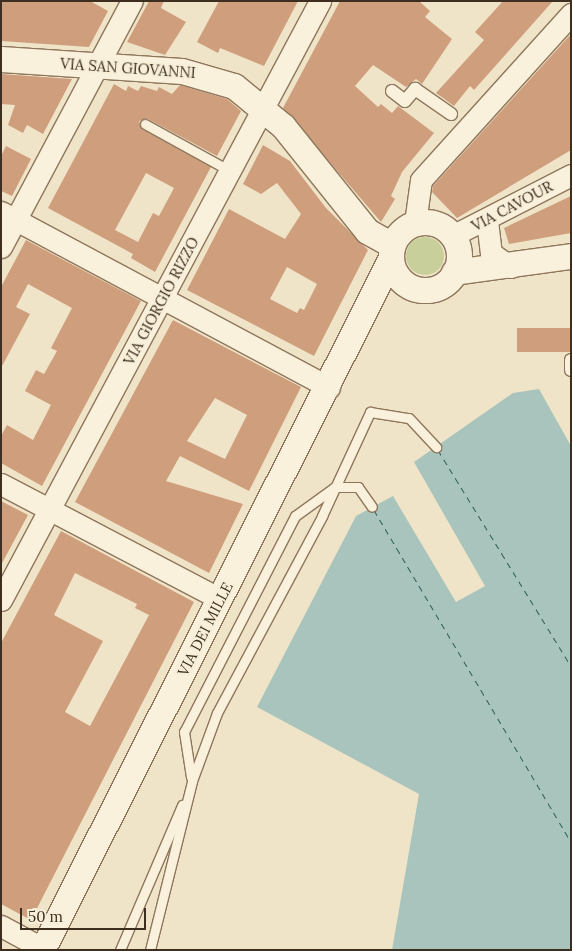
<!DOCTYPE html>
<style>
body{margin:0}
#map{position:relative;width:572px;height:951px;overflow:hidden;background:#f0e4c8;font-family:Lora,serif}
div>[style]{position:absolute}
.green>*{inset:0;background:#c9cf9b}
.round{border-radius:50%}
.water>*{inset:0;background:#a9c4bc}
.ferry>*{height:1px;margin-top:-0.5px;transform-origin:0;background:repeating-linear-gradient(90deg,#2f5d5a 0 6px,transparent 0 11px)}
.building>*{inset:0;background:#cf9f7d;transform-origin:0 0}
.roads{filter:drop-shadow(1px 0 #8d765c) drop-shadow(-1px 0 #8d765c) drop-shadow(0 1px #8d765c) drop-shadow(0 -1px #8d765c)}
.service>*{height:9px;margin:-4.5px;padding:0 4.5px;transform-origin:4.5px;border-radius:4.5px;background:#faf1dc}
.pedestrian>*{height:12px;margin:-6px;padding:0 6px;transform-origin:6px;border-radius:6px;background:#faf1dc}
.tertiary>*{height:21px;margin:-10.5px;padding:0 10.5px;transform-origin:10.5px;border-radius:10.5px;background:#faf1dc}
.secondary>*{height:25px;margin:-12.5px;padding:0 12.5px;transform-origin:12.5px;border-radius:12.5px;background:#faf1dc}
.secondary>.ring{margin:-12.5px;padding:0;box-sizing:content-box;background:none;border:25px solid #faf1dc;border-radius:50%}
span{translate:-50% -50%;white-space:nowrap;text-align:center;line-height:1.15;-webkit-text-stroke:4px #f7eed8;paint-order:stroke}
.street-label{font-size:15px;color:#3d2e20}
.frame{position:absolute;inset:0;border:2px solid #3d2e20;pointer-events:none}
.scale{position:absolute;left:20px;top:908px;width:126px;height:22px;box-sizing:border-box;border:2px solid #3d2e20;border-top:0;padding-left:6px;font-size:15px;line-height:18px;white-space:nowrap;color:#3d2e20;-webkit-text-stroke:4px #f7eed8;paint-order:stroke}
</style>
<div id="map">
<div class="green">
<div class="round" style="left:406px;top:237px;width:38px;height:38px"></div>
</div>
<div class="water">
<div style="clip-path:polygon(539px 389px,571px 446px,571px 950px,392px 950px,419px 794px,257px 707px,356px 516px,393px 496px,456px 602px,485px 586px,414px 462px,513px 393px)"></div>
</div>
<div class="ferry">
<div style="left:438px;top:450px;width:254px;rotate:58.4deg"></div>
<div style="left:374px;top:510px;width:386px;rotate:59.3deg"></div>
</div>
<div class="building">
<div style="clip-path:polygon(1px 1px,90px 1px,108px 11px,89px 47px,1px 41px)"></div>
<div style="clip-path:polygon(149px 1px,164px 1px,161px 8px,186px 22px,165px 55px,127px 42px)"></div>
<div style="clip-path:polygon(219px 1px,298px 1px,264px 66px,220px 48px,218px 53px,197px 42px)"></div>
<div style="clip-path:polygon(340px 1px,419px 1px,430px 11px,425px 17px,452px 39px,422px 84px,416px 79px,406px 87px,373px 65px,355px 86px,378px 107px,381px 104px,392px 113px,398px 106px,434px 133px,402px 172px,391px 196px,395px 199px,381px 222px,283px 108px)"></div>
<div style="clip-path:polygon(503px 1px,553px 1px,474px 90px,470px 86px,454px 106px,436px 93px,484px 40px,475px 32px)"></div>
<div style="clip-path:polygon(571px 34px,571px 150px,457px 218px,432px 192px,433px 186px)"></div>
<div style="clip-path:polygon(1px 74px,72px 79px,43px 134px,27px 125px,23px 133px,8px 125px,15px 105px,1px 104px)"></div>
<div style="clip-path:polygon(evenodd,114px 84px,126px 91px,128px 86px,138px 91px,141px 86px,157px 91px,159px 87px,172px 94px,180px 85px,227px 99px,241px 111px,217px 156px,148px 119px,139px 121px,142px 129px,211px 167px,155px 272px,131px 258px,133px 254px,48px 208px,114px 84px,146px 173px,174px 188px,159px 216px,153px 213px,138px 242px,115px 230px,146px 173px)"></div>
<div style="clip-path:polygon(evenodd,263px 145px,290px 161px,326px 208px,368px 250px,314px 356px,187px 290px,229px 209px,285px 239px,301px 214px,277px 183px,261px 194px,243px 184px,263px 145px,287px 267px,317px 284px,304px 310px,300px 308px,297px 313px,270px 299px,287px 267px)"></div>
<div style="clip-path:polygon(6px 146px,31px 159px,12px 196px,1px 191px,1px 156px)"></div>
<div style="clip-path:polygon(571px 196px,571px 233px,509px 244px,504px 228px)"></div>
<div style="clip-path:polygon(26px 240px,141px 301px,42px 486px,1px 463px,1px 436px,7px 425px,33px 440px,51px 405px,25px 391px,36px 370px,44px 374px,57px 351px,51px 348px,72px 308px,28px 284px,16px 307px,30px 314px,1px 368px,1px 287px)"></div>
<div style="clip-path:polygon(evenodd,173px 320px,301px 387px,249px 491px,180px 456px,166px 481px,243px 504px,209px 573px,75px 502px,173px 320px,215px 398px,247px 415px,225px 459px,187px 441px,215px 398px)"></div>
<div style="left:571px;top:328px;width:24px;height:54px;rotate:90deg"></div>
<div style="clip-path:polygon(1px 501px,28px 515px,1px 565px)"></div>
<div style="clip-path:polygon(evenodd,61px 531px,194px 602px,31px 920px,1px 904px,1px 643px,61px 531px,75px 573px,137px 604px,135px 608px,149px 615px,90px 726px,65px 712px,103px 641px,54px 615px,75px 573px)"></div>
</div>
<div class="roads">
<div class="service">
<div style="left:145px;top:124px;width:97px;rotate:28.9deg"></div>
<div style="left:191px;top:777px;width:46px;rotate:-98.8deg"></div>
<div style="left:184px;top:732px;width:243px;rotate:-62.8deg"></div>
<div style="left:295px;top:516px;width:49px;rotate:-35.9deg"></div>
<div style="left:335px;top:487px;width:23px"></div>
<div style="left:358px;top:487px;width:24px;rotate:55deg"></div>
<div style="left:120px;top:950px;width:158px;rotate:-66.8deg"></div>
<div style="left:150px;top:950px;width:174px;rotate:-76deg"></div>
<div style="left:192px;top:781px;width:72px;rotate:-69.8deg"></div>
<div style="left:217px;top:713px;width:223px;rotate:-61.9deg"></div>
<div style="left:322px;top:516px;width:115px;rotate:-65.2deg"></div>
<div style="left:370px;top:412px;width:39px;rotate:9deg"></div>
<div style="left:409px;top:418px;width:40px;rotate:47deg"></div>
</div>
<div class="pedestrian">
<div style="left:392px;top:91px;width:16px;rotate:38deg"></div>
<div style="left:405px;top:101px;width:16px;rotate:-50deg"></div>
<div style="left:415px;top:89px;width:44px;rotate:34.8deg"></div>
<div style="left:571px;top:360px;width:10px;rotate:90deg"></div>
</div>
<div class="tertiary">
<div style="left:1px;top:212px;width:372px;rotate:28.1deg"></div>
<div style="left:487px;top:221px;width:32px;rotate:83deg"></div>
<div style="left:491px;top:253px;width:24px;rotate:36deg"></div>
<div style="left:415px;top:223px;width:43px;rotate:-82.1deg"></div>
<div style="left:421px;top:180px;width:224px;rotate:-47.9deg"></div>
<div style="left:452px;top:236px;width:134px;rotate:-27.1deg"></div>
<div style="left:1px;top:247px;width:279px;rotate:-62deg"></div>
<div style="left:1px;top:484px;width:247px;rotate:27.7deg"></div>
<div style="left:1px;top:600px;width:679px;rotate:-61.96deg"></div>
<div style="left:1px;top:926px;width:47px;rotate:28.2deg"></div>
</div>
<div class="secondary">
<div style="left:1px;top:59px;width:181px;rotate:3.8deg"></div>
<div style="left:182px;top:71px;width:54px;rotate:16.1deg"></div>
<div style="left:234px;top:86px;width:63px;rotate:39.2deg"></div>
<div style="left:283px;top:126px;width:134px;rotate:51.3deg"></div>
<div style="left:367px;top:231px;width:29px;rotate:29deg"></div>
<div class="ring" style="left:391px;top:222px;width:43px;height:43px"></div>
<div style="left:454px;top:272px;width:118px;rotate:-7.8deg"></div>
<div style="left:42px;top:950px;width:775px;rotate:-63.24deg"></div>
</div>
</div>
<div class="street-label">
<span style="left:128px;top:68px;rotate:4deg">VIA SAN GIOVANNI</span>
<span style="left:512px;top:206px;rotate:-28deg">VIA CAVOUR</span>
<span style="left:161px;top:301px;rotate:-62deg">VIA GIORGIO RIZZO</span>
<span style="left:205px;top:629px;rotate:-63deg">VIA DEI MILLE</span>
</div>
<div class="frame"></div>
<div class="scale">50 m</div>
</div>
